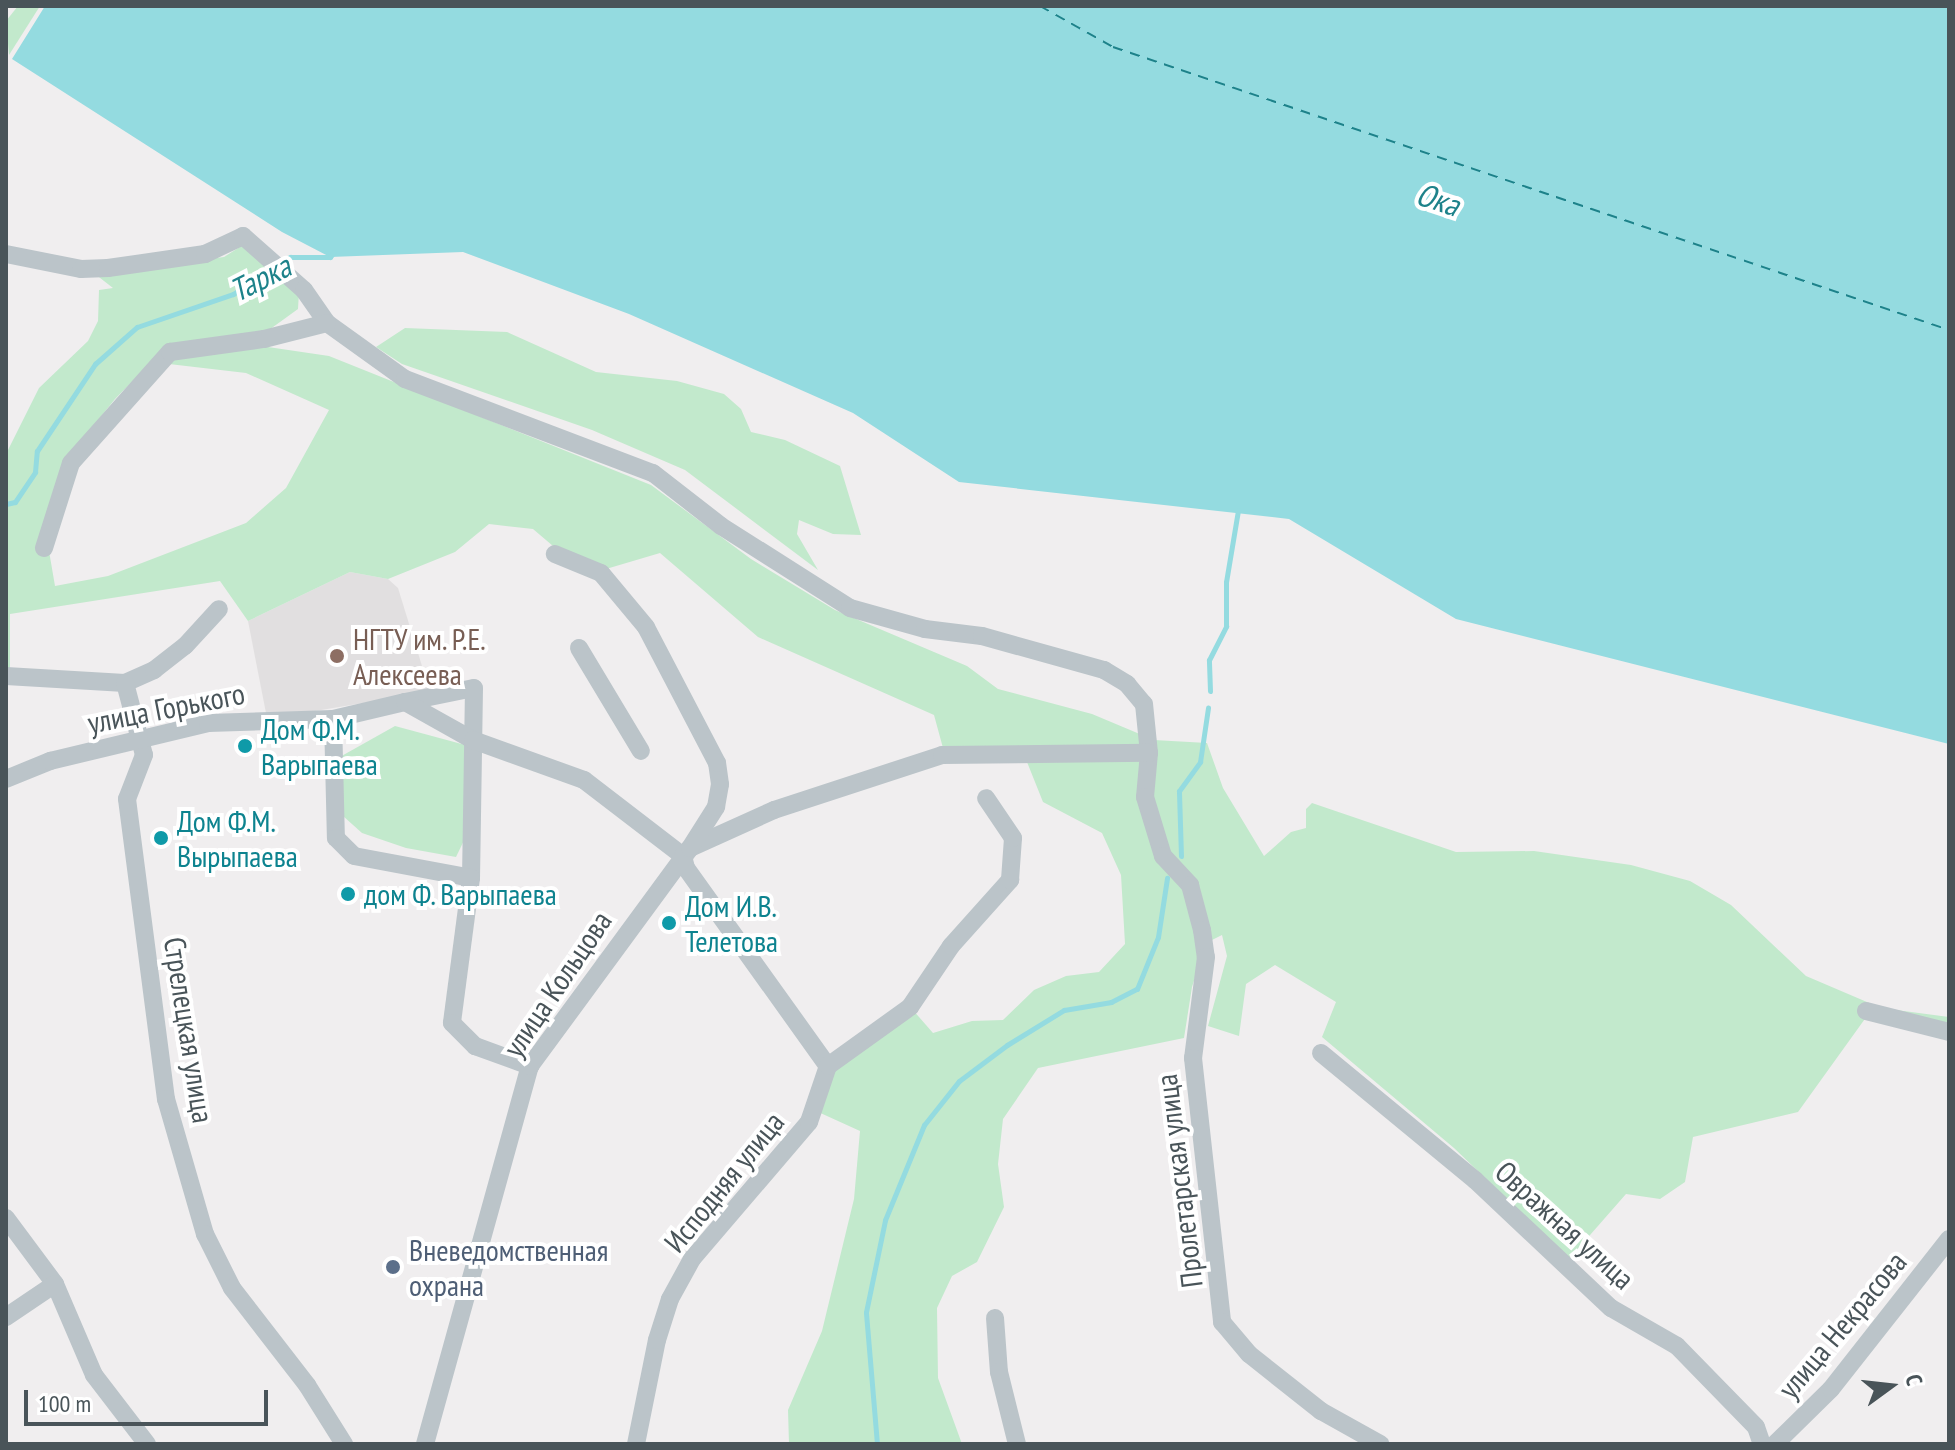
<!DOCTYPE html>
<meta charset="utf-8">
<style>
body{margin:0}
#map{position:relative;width:1955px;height:1450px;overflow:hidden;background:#f0eeef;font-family:"PT Sans Narrow",sans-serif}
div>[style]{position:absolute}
.education>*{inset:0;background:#e1dfe0}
.green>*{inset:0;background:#c2e9cc}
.water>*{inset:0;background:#94dbe0}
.stream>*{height:5px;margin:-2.5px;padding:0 2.5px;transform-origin:2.5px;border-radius:2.5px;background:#94dbe0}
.ferry>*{height:2px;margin-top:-1px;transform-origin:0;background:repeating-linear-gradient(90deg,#1d828a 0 10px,transparent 0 18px)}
.minor>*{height:18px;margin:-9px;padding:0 9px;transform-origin:9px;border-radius:9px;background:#bbc4c9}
.dots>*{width:22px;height:22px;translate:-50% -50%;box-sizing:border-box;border:4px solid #fff;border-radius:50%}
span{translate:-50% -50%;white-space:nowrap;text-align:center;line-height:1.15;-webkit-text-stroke:8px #fff;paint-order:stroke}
.education-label{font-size:30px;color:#785e54}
.left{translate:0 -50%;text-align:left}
.street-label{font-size:30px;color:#495459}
.culture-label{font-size:30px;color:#0d838f}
.service-label{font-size:30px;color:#4e5e75}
.water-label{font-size:32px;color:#1d828a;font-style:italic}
.frame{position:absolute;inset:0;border:8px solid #495459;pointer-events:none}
.north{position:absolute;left:1851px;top:1346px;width:80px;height:80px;-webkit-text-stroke:6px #fff;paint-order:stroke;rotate:75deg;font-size:22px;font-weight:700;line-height:32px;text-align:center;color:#495459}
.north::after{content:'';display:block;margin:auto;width:28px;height:36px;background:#495459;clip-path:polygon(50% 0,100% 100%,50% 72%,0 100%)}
.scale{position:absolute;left:24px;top:1390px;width:244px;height:36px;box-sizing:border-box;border:4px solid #495459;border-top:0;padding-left:10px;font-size:24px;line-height:28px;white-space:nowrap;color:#495459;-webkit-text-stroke:6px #fff;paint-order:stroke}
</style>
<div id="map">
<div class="education">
<div style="clip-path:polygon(350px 572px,388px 579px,398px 588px,430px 692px,315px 711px,266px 713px,248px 621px)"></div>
</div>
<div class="green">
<div style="clip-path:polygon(18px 6px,40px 6px,9px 55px,6px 21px)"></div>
<div style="clip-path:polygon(243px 245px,299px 292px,298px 309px,262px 335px,161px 352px,115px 399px,65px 461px,49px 551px,55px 586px,108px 576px,246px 523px,286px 488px,329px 410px,246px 373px,169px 364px,179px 354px,268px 347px,329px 356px,651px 485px,751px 559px,835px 610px,967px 666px,998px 689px,1092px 714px,1154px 740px,1207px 743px,1223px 788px,1264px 856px,1291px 832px,1306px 828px,1306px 809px,1312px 803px,1456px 852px,1534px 851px,1631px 865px,1690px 881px,1731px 905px,1806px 976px,1881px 1008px,1949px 1017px,1949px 1028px,1872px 1009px,1798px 1112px,1693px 1137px,1685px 1182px,1660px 1199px,1626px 1194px,1569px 1259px,1454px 1148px,1322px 1037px,1336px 1002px,1275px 965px,1246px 984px,1239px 1036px,1208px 1026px,1227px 956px,1222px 935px,1206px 943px,1192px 987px,1184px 1038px,1038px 1068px,1003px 1119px,998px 1164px,1004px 1207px,977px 1262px,952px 1276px,937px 1308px,938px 1378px,962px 1444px,789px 1444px,788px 1410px,822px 1331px,854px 1199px,860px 1131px,816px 1111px,831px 1068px,912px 1009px,933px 1033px,972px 1021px,1003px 1020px,1034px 990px,1066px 976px,1099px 972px,1125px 944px,1121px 875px,1102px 833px,1043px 802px,1027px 762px,943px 748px,934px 715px,758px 637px,660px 553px,606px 569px,553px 546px,533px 529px,489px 524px,455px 552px,388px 579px,350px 572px,248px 621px,220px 581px,10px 614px,10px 670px,6px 670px,6px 454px,39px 388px,88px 341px,98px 321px,99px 290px,113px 288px,95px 274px,224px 257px)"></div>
<div style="clip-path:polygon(405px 328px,507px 332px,596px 372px,677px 381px,724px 394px,741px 409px,751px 432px,785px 440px,840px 466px,861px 535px,833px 534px,799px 520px,797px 534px,818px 570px,685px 470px,592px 430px,402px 364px,376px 347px)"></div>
<div style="clip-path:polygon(395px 726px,469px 746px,470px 828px,456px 857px,406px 848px,362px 833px,343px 816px,338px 758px)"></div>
</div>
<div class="water">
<div style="clip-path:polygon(45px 6px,1949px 6px,1949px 744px,1456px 619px,1289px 519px,959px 482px,853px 413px,629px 314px,463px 252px,330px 257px,282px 232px,12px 59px)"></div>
</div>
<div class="stream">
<div style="left:280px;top:263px;width:12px;rotate:-31deg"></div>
<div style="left:290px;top:257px;width:40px"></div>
<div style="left:330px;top:257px;width:6px;rotate:-51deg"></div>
<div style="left:6px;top:504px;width:9px;rotate:-13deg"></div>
<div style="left:15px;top:502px;width:36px;rotate:-56deg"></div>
<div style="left:35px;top:472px;width:21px;rotate:-85deg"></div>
<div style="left:37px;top:451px;width:105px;rotate:-56.3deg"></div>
<div style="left:95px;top:364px;width:56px;rotate:-41.4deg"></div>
<div style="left:137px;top:327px;width:102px;rotate:-19deg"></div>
<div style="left:233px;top:294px;width:46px;rotate:-32.7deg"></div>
<div style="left:1210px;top:691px;width:31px;rotate:-92deg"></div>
<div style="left:1209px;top:660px;width:38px;rotate:-63deg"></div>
<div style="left:1226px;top:626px;width:44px;rotate:-90deg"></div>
<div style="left:1226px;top:582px;width:73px;rotate:-80.5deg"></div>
<div style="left:1181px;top:856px;width:65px;rotate:-91.8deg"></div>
<div style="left:1179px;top:791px;width:36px;rotate:-54deg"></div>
<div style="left:1200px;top:762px;width:55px;rotate:-81.6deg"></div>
<div style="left:877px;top:1444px;width:132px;rotate:-94.8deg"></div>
<div style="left:866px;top:1312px;width:94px;rotate:-78.3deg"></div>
<div style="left:885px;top:1220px;width:103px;rotate:-67.7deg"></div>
<div style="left:924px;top:1125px;width:56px;rotate:-51.5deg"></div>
<div style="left:959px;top:1081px;width:60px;rotate:-36.9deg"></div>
<div style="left:1007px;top:1045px;width:67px;rotate:-31.6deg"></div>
<div style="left:1064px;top:1010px;width:48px;rotate:-9.7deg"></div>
<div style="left:1111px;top:1002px;width:29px;rotate:-27deg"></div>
<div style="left:1137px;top:989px;width:56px;rotate:-68deg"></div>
<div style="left:1158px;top:937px;width:60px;rotate:-81.3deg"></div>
</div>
<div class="ferry">
<div style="left:1040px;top:6px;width:84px;rotate:29.3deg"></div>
<div style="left:1113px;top:47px;width:883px;rotate:18.7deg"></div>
</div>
<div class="minor">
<div style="left:6px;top:254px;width:76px;rotate:11.3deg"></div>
<div style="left:81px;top:269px;width:27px;rotate:-2deg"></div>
<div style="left:108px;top:268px;width:98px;rotate:-8.2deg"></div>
<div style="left:205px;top:254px;width:42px;rotate:-25.3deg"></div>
<div style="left:243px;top:236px;width:81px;rotate:41.5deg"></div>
<div style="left:304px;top:290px;width:40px;rotate:55.1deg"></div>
<div style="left:327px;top:323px;width:96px;rotate:35.7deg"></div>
<div style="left:405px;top:379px;width:265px;rotate:20.8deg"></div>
<div style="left:653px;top:473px;width:86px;rotate:37.9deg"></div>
<div style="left:721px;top:526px;width:153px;rotate:32.4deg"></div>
<div style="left:850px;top:608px;width:78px;rotate:15.6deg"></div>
<div style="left:925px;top:629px;width:57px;rotate:7deg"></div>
<div style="left:982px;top:636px;width:127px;rotate:15.6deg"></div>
<div style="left:1104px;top:670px;width:27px;rotate:31deg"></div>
<div style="left:1127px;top:684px;width:26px;rotate:50deg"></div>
<div style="left:1144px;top:704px;width:49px;rotate:84.2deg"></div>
<div style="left:1149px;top:753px;width:44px;rotate:95.2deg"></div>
<div style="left:1145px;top:797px;width:62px;rotate:73deg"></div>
<div style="left:1163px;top:856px;width:40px;rotate:47deg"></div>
<div style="left:1190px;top:885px;width:47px;rotate:75.1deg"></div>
<div style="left:1202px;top:930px;width:27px;rotate:82deg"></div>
<div style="left:1206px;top:957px;width:102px;rotate:97.3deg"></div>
<div style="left:1193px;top:1058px;width:266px;rotate:83.7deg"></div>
<div style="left:1222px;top:1322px;width:42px;rotate:49.8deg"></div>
<div style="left:1249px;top:1354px;width:92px;rotate:38.4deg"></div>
<div style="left:1321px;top:1411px;width:68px;rotate:29.2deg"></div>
<div style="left:44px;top:548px;width:89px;rotate:-72.4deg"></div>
<div style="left:71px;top:463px;width:149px;rotate:-48.3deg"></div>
<div style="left:170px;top:352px;width:95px;rotate:-7.9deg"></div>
<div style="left:264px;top:339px;width:65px;rotate:-14.3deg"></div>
<div style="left:579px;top:648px;width:120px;rotate:59deg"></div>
<div style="left:6px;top:676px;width:119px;rotate:3.4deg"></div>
<div style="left:125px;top:683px;width:32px;rotate:-24deg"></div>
<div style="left:154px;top:670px;width:39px;rotate:-38deg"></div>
<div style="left:185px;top:646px;width:50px;rotate:-47.4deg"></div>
<div style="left:125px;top:683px;width:74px;rotate:75.2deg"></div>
<div style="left:144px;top:755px;width:47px;rotate:111.1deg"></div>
<div style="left:127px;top:799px;width:303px;rotate:82.6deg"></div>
<div style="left:166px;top:1099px;width:141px;rotate:73.9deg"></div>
<div style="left:205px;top:1234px;width:60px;rotate:63.4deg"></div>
<div style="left:232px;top:1288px;width:123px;rotate:52.3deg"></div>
<div style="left:307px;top:1385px;width:70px;rotate:57.9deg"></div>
<div style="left:405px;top:702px;width:70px;rotate:-11.5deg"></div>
<div style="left:474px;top:688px;width:190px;rotate:90.9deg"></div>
<div style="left:471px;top:878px;width:146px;rotate:97.5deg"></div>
<div style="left:452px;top:1023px;width:33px;rotate:45deg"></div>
<div style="left:475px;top:1046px;width:59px;rotate:20deg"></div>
<div style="left:333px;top:719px;width:119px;rotate:88.6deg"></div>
<div style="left:336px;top:838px;width:25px;rotate:45deg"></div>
<div style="left:354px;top:856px;width:119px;rotate:10.6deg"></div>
<div style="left:6px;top:779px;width:48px;rotate:-22.2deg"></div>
<div style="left:50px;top:761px;width:163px;rotate:-13.5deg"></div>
<div style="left:208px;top:723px;width:125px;rotate:-1.8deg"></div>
<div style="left:333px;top:719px;width:74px;rotate:-13.3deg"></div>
<div style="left:405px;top:702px;width:78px;rotate:29.2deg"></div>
<div style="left:473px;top:740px;width:118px;rotate:19.8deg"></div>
<div style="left:584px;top:780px;width:125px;rotate:37.5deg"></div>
<div style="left:683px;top:856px;width:12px;rotate:76deg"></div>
<div style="left:686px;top:868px;width:244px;rotate:54.4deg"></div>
<div style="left:690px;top:848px;width:92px;rotate:-24.3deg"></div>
<div style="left:774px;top:810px;width:177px;rotate:-18.1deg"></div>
<div style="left:942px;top:755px;width:207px;rotate:-0.6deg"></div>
<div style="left:1866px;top:1011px;width:86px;rotate:14.2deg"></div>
<div style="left:1321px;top:1053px;width:200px;rotate:39.5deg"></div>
<div style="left:1475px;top:1180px;width:187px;rotate:43.3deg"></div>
<div style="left:1611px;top:1308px;width:76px;rotate:29.9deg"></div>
<div style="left:1677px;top:1346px;width:113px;rotate:45.7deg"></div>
<div style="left:1756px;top:1427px;width:18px;rotate:71deg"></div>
<div style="left:6px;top:1218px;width:82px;rotate:53.4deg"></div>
<div style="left:55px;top:1284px;width:99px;rotate:66.8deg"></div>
<div style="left:94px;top:1375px;width:87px;rotate:52.5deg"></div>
<div style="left:6px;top:1317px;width:59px;rotate:-34deg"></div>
<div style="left:995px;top:1318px;width:54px;rotate:85.8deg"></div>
<div style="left:999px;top:1372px;width:74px;rotate:76deg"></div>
<div style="left:425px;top:1444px;width:392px;rotate:-74.5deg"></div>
<div style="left:530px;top:1066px;width:270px;rotate:-53.7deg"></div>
<div style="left:690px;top:848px;width:49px;rotate:-57.6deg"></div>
<div style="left:716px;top:807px;width:23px;rotate:-80deg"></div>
<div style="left:720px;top:784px;width:21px;rotate:-98deg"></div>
<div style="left:717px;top:763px;width:153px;rotate:-117.6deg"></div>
<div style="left:646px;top:627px;width:70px;rotate:-129.8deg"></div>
<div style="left:601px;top:573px;width:50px;rotate:-157.6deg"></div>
<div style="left:636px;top:1444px;width:106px;rotate:-78.6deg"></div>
<div style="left:657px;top:1340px;width:43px;rotate:-72.4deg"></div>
<div style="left:670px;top:1299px;width:46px;rotate:-61.2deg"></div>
<div style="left:692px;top:1259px;width:180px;rotate:-49.5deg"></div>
<div style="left:809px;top:1122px;width:59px;rotate:-71.3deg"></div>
<div style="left:828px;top:1066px;width:101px;rotate:-35.7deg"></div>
<div style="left:910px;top:1007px;width:73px;rotate:-56.1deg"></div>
<div style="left:951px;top:946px;width:89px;rotate:-48.2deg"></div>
<div style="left:1010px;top:880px;width:42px;rotate:-85.9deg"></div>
<div style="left:1013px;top:838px;width:48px;rotate:-124deg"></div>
<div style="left:1775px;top:1444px;width:78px;rotate:-44.5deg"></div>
<div style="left:1831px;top:1389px;width:191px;rotate:-51.8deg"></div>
</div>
<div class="dots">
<div style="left:337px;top:656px;background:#8d6e63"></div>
<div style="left:245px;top:746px;background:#0f9aa8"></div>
<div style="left:161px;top:838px;background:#0f9aa8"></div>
<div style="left:348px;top:894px;background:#0f9aa8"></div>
<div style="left:669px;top:923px;background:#0f9aa8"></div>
<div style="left:393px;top:1267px;background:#5c6f8a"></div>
</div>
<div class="education-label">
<span class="left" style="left:353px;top:656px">НГТУ им. Р.Е.<br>Алексеева</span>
</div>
<div class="street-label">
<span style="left:166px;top:708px;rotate:-11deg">улица Горького</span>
<span style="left:557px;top:984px;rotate:-56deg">улица Кольцова</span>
<span style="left:189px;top:1030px;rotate:81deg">Стрелецкая улица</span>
<span style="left:1179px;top:1181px;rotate:-97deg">Пролетарская улица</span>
<span style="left:724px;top:1182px;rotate:-51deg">Исподняя улица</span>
<span style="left:1565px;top:1225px;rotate:42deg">Овражная улица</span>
<span style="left:1842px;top:1325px;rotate:-50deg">улица Некрасова</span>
</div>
<div class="culture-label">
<span class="left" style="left:261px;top:746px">Дом Ф.М.<br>Варыпаева</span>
<span class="left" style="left:177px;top:838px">Дом Ф.М.<br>Вырыпаева</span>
<span class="left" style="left:364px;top:894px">дом Ф. Варыпаева</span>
<span class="left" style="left:685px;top:923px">Дом И.В.<br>Телетова</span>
</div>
<div class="service-label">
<span class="left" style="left:409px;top:1267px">Вневедомственная<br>охрана</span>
</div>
<div class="water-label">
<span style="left:1438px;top:199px;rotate:18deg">Ока</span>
<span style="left:260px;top:278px;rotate:-27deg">Тарка</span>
</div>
<div class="frame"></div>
<div class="north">С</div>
<div class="scale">100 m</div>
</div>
